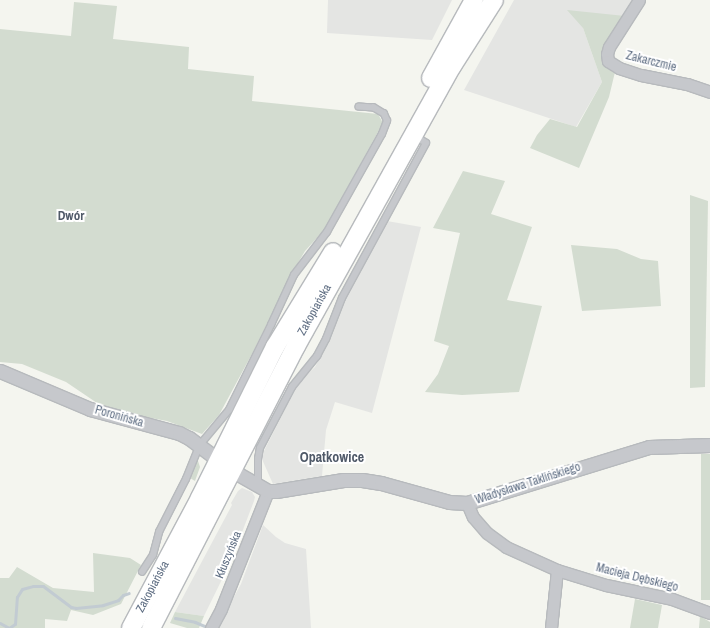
<!DOCTYPE html>
<meta charset="utf-8">
<style>
body{margin:0}
#map{position:relative;width:710px;height:628px;overflow:hidden;background:#f4f5ef;font-family:"Archivo Narrow",sans-serif}
div>[style]{position:absolute}
.built>*{inset:0;background:#e4e5e3}
.green>*{inset:0;background:#d3dcd0;transform-origin:0 0}
.stream>*{height:3px;margin:-1.5px;padding:0 1.5px;transform-origin:1.5px;border-radius:1.5px;background:#c2cbd2}
.roads{filter:drop-shadow(1px 0 #b7babd) drop-shadow(-1px 0 #b7babd) drop-shadow(0 1px #b7babd) drop-shadow(0 -1px #b7babd)}
.service>*{height:5.5px;margin:-2.75px;padding:0 2.75px;transform-origin:2.75px;border-radius:2.75px;background:#c6c8cc}
.minor>*{height:11px;margin:-5.5px;padding:0 5.5px;transform-origin:5.5px;border-radius:5.5px;background:#c6c8cc}
.tertiary>*{height:13px;margin:-6.5px;padding:0 6.5px;transform-origin:6.5px;border-radius:6.5px;background:#c6c8cc}
.trunk>*{height:18px;margin:-9px;padding:0 9px;transform-origin:9px;border-radius:9px;background:#fff}
span{translate:-50% -50%;white-space:nowrap;text-align:center;line-height:1.15;-webkit-text-stroke:4px #fff;paint-order:stroke}
.street-label{font-size:12px;color:#606f84}
.neighbourhood-label{font-size:13px;color:#4f5968;font-weight:700}
.quarter-label{font-size:14px;color:#4f5968;font-weight:700}
</style>
<div id="map">
<div class="built">
<div style="clip-path:polygon(328px 0,452px 0,432px 40px,327px 33px)"></div>
<div style="clip-path:polygon(514px 0,633px 0,625px 16px,583px 28px,602px 82px,576px 127px,464px 90px)"></div>
<div style="clip-path:polygon(387px 221px,421px 227px,372px 413px,335px 402px,326px 430px,322px 476px,273px 484px,261px 457px,298px 383px,315px 367px,326px 346px,345px 300px)"></div>
<div style="clip-path:polygon(242px 488px,252px 492px,255px 497px,254px 501px,231px 561px,204px 616px,175px 612px,232px 505px,231px 503px,238px 491px)"></div>
<div style="clip-path:polygon(263px 525px,276px 537px,285px 543px,306px 549px,311px 628px,217px 628px,241px 584px)"></div>
</div>
<div class="green">
<div style="clip-path:polygon(74px 2px,117px 6px,113px 39px,189px 47px,188px 69px,254px 76px,252px 101px,378px 114px,383px 123px,324px 230px,305px 251px,292px 273px,253px 352px,219px 415px,202px 434px,167px 421px,119px 412px,100px 405px,66px 382px,22px 364px,0 362px,0 29px,71px 36px)"></div>
<div style="clip-path:polygon(567px 10px,625px 16px,607px 47px,615px 68px,615px 72px,609px 97px,579px 168px,530px 148px,537px 135px,550px 119px,577px 127px,602px 82px,583px 28px)"></div>
<div style="clip-path:polygon(463px 171px,505px 181px,491px 214px,532px 227px,507px 300px,542px 306px,519px 392px,462px 395px,425px 392px,438px 374px,449px 346px,434px 341px,460px 233px,433px 228px)"></div>
<div style="clip-path:polygon(690px 195px,708px 201px,705px 387px,690px 388px)"></div>
<div style="clip-path:polygon(571px 245px,617px 249px,641px 259px,658px 261px,661px 306px,582px 311px)"></div>
<div style="left:701px;top:454px;width:9px;height:146px"></div>
<div style="clip-path:polygon(197px 458px,200px 467px,195px 481px,190px 478px)"></div>
<div style="clip-path:polygon(93px 553px,130px 558px,141px 565px,121px 604px,93px 615px,71px 610px,67px 621px,45px 619px,45px 628px,0 628px,0 578px,9px 578px,17px 567px,53px 588px,94px 592px)"></div>
<div style="clip-path:polygon(635px 599px,662px 605px,658px 628px,630px 628px)"></div>
<div style="clip-path:polygon(175px 612px,204px 616px,199px 628px,187px 628px,170px 623px)"></div>
<div style="clip-path:polygon(700px 616px,710px 622px,710px 628px,699px 628px)"></div>
</div>
<div class="stream">
<div style="left:175px;top:618px;width:20px;rotate:11deg"></div>
<div style="left:195px;top:622px;width:15px;rotate:23deg"></div>
<div style="left:0;top:623px;width:10px;rotate:29deg"></div>
<div style="left:9px;top:628px;width:7px;rotate:-34deg"></div>
<div style="left:15px;top:624px;width:27px;rotate:-86deg"></div>
<div style="left:17px;top:597px;width:9px;rotate:-58deg"></div>
<div style="left:22px;top:589px;width:11px;rotate:-15deg"></div>
<div style="left:33px;top:586px;width:10px"></div>
<div style="left:43px;top:586px;width:35px;rotate:37deg"></div>
<div style="left:71px;top:607px;width:5px;rotate:11deg"></div>
<div style="left:76px;top:608px;width:27px;rotate:-6deg"></div>
<div style="left:103px;top:605px;width:16px;rotate:-18deg"></div>
<div style="left:118px;top:600px;width:7px;rotate:-45deg"></div>
<div style="left:123px;top:595px;width:6px;rotate:-18deg"></div>
</div>
<div class="roads">
<div class="service">
<div style="left:258px;top:486px;width:27px;rotate:-90deg"></div>
<div style="left:258px;top:459px;width:11px;rotate:-80deg"></div>
<div style="left:260px;top:448px;width:69px;rotate:-62.3deg"></div>
<div style="left:292px;top:387px;width:40px;rotate:-51deg"></div>
<div style="left:317px;top:356px;width:19px;rotate:-62deg"></div>
<div style="left:326px;top:339px;width:44px;rotate:-68.7deg"></div>
<div style="left:342px;top:298px;width:176px;rotate:-61.5deg"></div>
<div style="left:426px;top:143px;width:13px;rotate:-151deg"></div>
<div style="left:142px;top:572px;width:20px;rotate:-57deg"></div>
<div style="left:153px;top:555px;width:24px;rotate:-75deg"></div>
<div style="left:159px;top:532px;width:59px;rotate:-63deg"></div>
<div style="left:186px;top:479px;width:35px;rotate:-68deg"></div>
<div style="left:199px;top:446px;width:47px;rotate:-50.2deg"></div>
<div style="left:229px;top:410px;width:95px;rotate:-63.7deg"></div>
<div style="left:271px;top:325px;width:55px;rotate:-65.3deg"></div>
<div style="left:294px;top:275px;width:54px;rotate:-52.5deg"></div>
<div style="left:327px;top:232px;width:112px;rotate:-60.7deg"></div>
<div style="left:382px;top:134px;width:14px;rotate:-69deg"></div>
<div style="left:387px;top:121px;width:8px;rotate:-113deg"></div>
<div style="left:384px;top:114px;width:12px;rotate:-149deg"></div>
<div style="left:374px;top:108px;width:15px;rotate:-176deg"></div>
</div>
<div class="minor">
<div style="left:639px;top:0;width:56px;rotate:122.6deg"></div>
<div style="left:609px;top:47px;width:7px;rotate:106deg"></div>
<div style="left:607px;top:54px;width:7px;rotate:82deg"></div>
<div style="left:608px;top:61px;width:13px;rotate:32deg"></div>
<div style="left:619px;top:68px;width:23px;rotate:18deg"></div>
<div style="left:641px;top:75px;width:47px;rotate:11.1deg"></div>
<div style="left:687px;top:84px;width:24px;rotate:19deg"></div>
<div style="left:467px;top:503px;width:15px;rotate:67deg"></div>
<div style="left:473px;top:517px;width:21px;rotate:49deg"></div>
<div style="left:487px;top:533px;width:24px;rotate:36deg"></div>
<div style="left:506px;top:547px;width:56px;rotate:24.3deg"></div>
<div style="left:557px;top:570px;width:51px;rotate:17deg"></div>
<div style="left:606px;top:585px;width:67px;rotate:12deg"></div>
<div style="left:672px;top:599px;width:40px;rotate:20.2deg"></div>
<div style="left:211px;top:628px;width:21px;rotate:-62deg"></div>
<div style="left:221px;top:609px;width:127px;rotate:-68.3deg"></div>
<div style="left:551px;top:628px;width:58px;rotate:-84.1deg"></div>
</div>
<div class="tertiary">
<div style="left:0;top:371px;width:98px;rotate:22.9deg"></div>
<div style="left:90px;top:409px;width:92px;rotate:15.1deg"></div>
<div style="left:179px;top:433px;width:11px;rotate:27deg"></div>
<div style="left:189px;top:438px;width:55px;rotate:36.9deg"></div>
<div style="left:233px;top:471px;width:40px;rotate:29.7deg"></div>
<div style="left:268px;top:491px;width:8px"></div>
<div style="left:276px;top:491px;width:68px;rotate:-9.3deg"></div>
<div style="left:343px;top:480px;width:19px"></div>
<div style="left:362px;top:480px;width:19px;rotate:9deg"></div>
<div style="left:381px;top:483px;width:71px;rotate:15.6deg"></div>
<div style="left:449px;top:502px;width:18px;rotate:3deg"></div>
<div style="left:467px;top:503px;width:190px;rotate:-17.1deg"></div>
<div style="left:649px;top:447px;width:61px;rotate:-1.9deg"></div>
</div>
<div class="trunk">
<div style="left:431px;top:78px;width:89px;rotate:-61.1deg"></div>
<div style="left:131px;top:628px;width:147px;rotate:-62deg"></div>
<div style="left:200px;top:498px;width:169px;rotate:-63.6deg"></div>
<div style="left:275px;top:347px;width:111px;rotate:-58.6deg"></div>
<div style="left:151px;top:628px;width:317px;rotate:-62.8deg"></div>
<div style="left:296px;top:346px;width:321px;rotate:-60.9deg"></div>
<div style="left:452px;top:66px;width:78px;rotate:-57.5deg"></div>
</div>
</div>
<div class="street-label">
<span style="left:651px;top:62px;rotate:14deg">Zakarczmie</span>
<span style="left:315px;top:310px;rotate:-61deg">Zakopiańska</span>
<span style="left:119px;top:417px;rotate:16deg">Poronińska</span>
<span style="left:528px;top:484px;rotate:-18deg">Władysława Taklińskiego</span>
<span style="left:229px;top:555px;rotate:-68deg">Kłuszyńska</span>
<span style="left:637px;top:578px;rotate:14deg">Macieja Dębskiego</span>
<span style="left:153px;top:587px;rotate:-62deg">Zakopiańska</span>
</div>
<div class="neighbourhood-label">
<span style="left:71px;top:216px">Dwór</span>
</div>
<div class="quarter-label">
<span style="left:332px;top:457px">Opatkowice</span>
</div>
</div>
